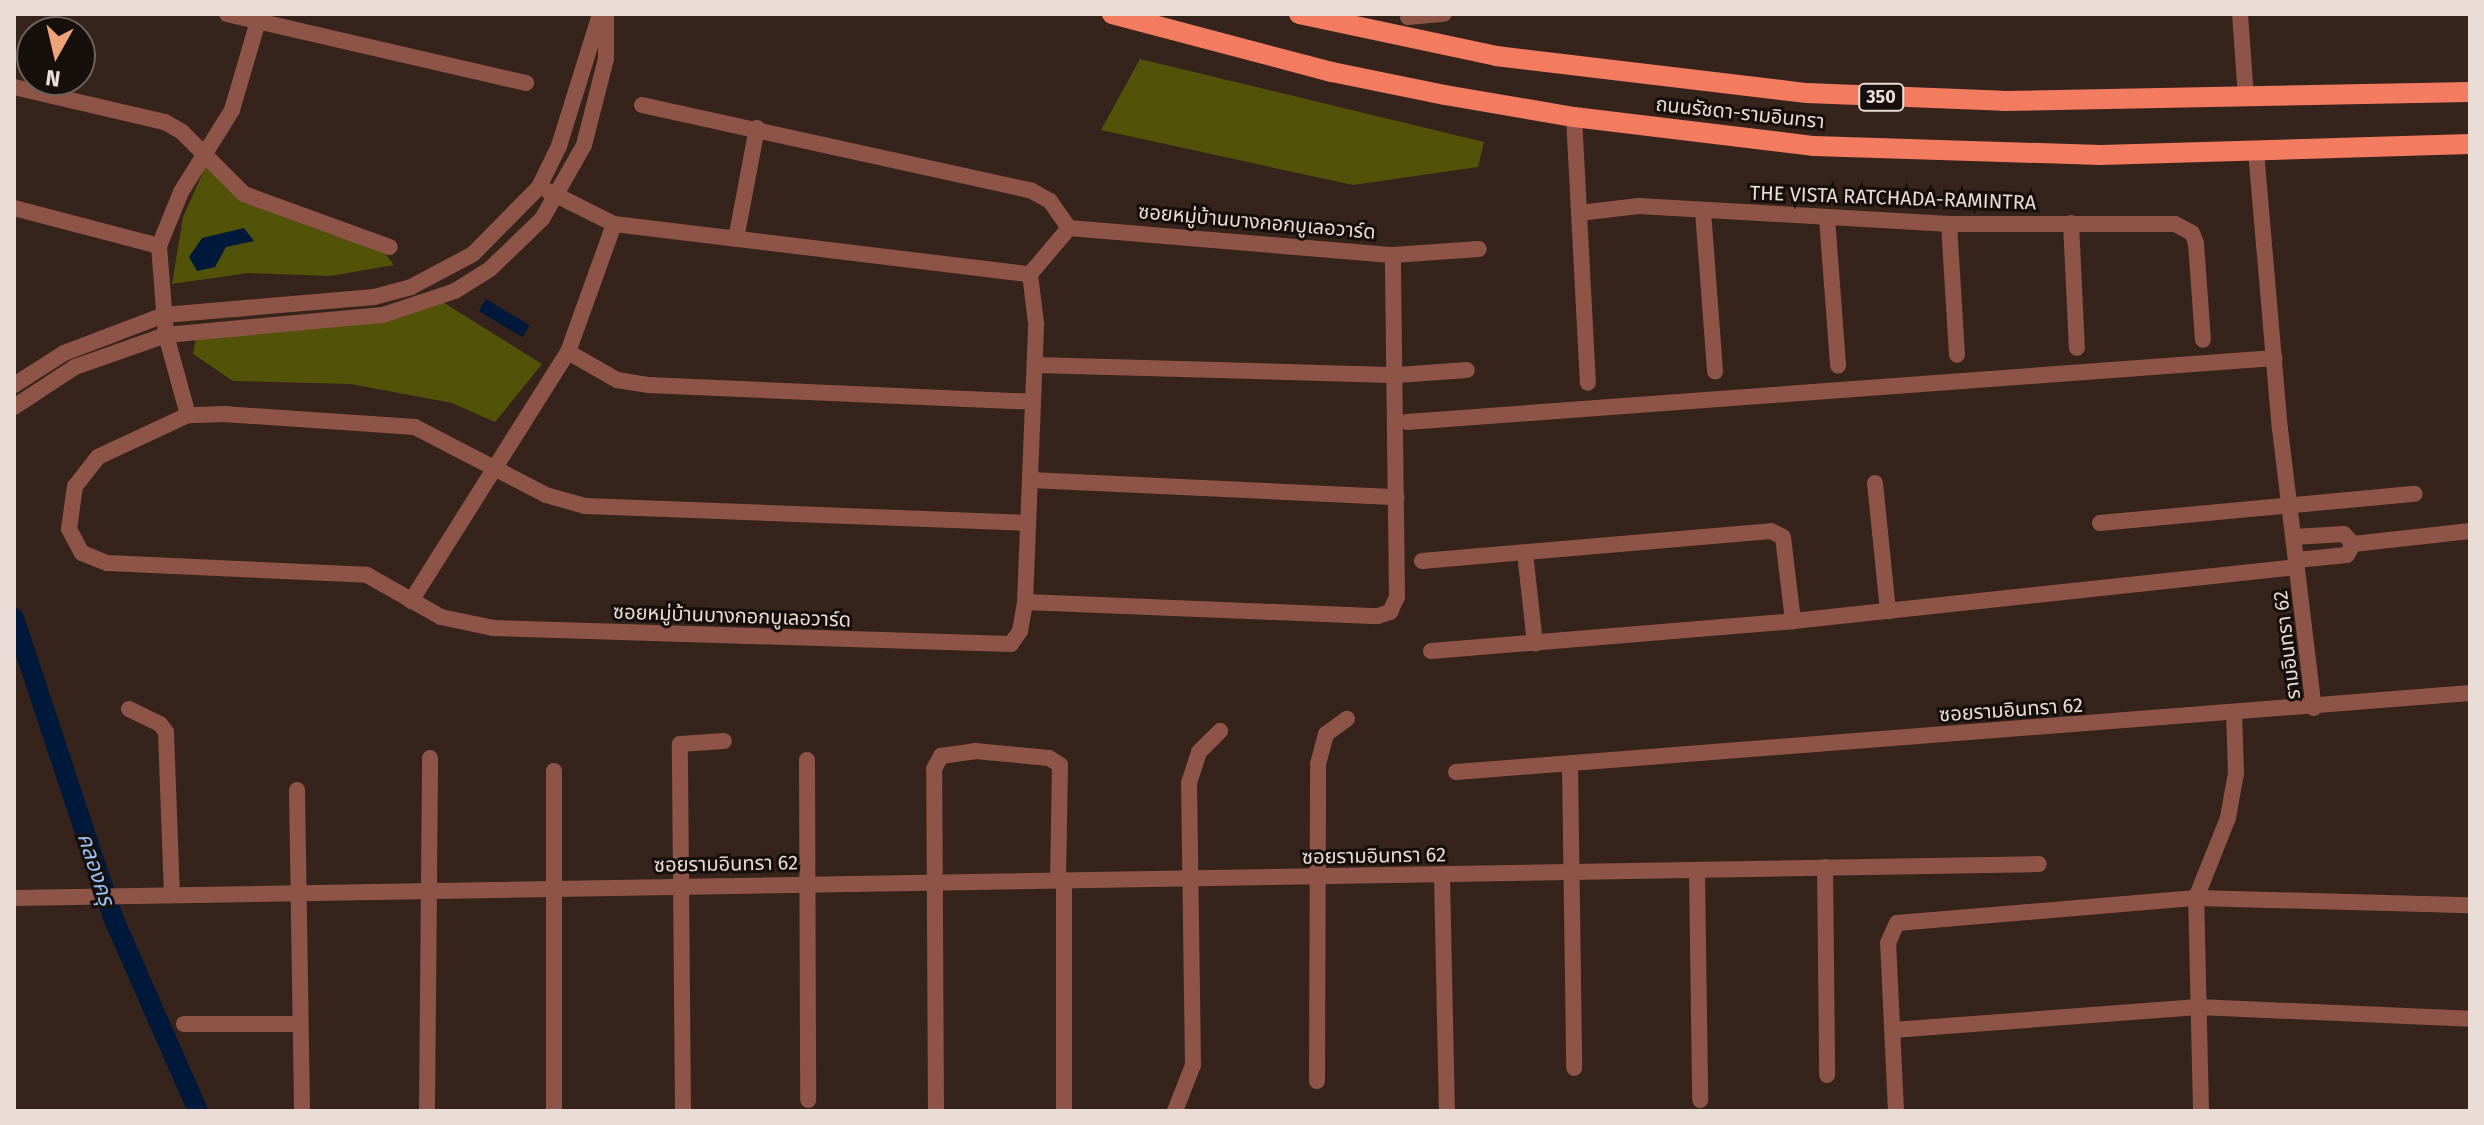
<!DOCTYPE html>
<meta charset="utf-8">
<style>
body{margin:0}
#map{position:relative;width:2484px;height:1125px;overflow:hidden;background:#36231b;font-family:"Fira Sans","Noto Sans Thai",sans-serif}
div>[style]{position:absolute}
.green>*{inset:0;background:#525309}
.water>*{inset:0;background:#00193a;transform-origin:0 0}
.canal>*{height:20px;margin:-10px;padding:0 10px;transform-origin:10px;border-radius:10px;background:#00193a}
.minor>*{height:16px;margin:-8px;padding:0 8px;transform-origin:8px;border-radius:8px;background:#8e5447}
.primary>*{height:20px;margin:-10px;padding:0 10px;transform-origin:10px;border-radius:10px;background:#f27b60}
span{translate:-50% -50%;white-space:nowrap;text-align:center;line-height:1.15;-webkit-text-stroke:6px #170f0b;paint-order:stroke}
.shield-label span{padding:2px 6px;background:#170f0b;border:2px solid;border-radius:6px;-webkit-text-stroke-width:0}
.shield-label{font-size:18px;color:#eaddd8;font-weight:700}
.street-label{font-size:20px;color:#eaddd8}
.water-label{font-size:22px;color:#97c1f7;font-style:italic}
.frame{position:absolute;inset:0;border:16px solid #eaddd8;pointer-events:none}
.north{position:absolute;left:16px;top:16px;width:80px;height:80px;box-sizing:border-box;background:#170f0b;border:2px solid #6b615d;border-radius:50%;rotate:188deg;font-size:22px;font-weight:700;line-height:32px;text-align:center;color:#eaddd8}
.north::after{content:'';display:block;margin:auto;width:28px;height:36px;background:#efa378;clip-path:polygon(50% 0,100% 100%,50% 72%,0 100%)}
</style>
<div id="map">
<div class="green">
<div style="clip-path:polygon(1140px 59px,1484px 142px,1478px 167px,1353px 185px,1101px 130px)"></div>
<div style="clip-path:polygon(207px 163px,245px 200px,384px 252px,394px 265px,330px 276px,249px 273px,172px 284px,183px 217px)"></div>
<div style="clip-path:polygon(441px 301px,542px 364px,495px 422px,452px 403px,351px 384px,233px 381px,193px 354px,196px 336px)"></div>
</div>
<div class="water">
<div style="clip-path:polygon(244px 228px,254px 241px,226px 247px,215px 267px,197px 271px,189px 257px,202px 238px)"></div>
<div style="left:486px;top:299px;width:51px;height:14px;rotate:31deg"></div>
</div>
<div class="canal">
<div style="left:14px;top:618px;width:313px;rotate:71.7deg"></div>
<div style="left:112px;top:915px;width:214px;rotate:66.3deg"></div>
</div>
<div class="minor">
<div style="left:227px;top:14px;width:307px;rotate:13deg"></div>
<div style="left:2240px;top:14px;width:84px;rotate:85.9deg"></div>
<div style="left:1408px;top:17px;width:36px;rotate:-5deg"></div>
<div style="left:14px;top:87px;width:155px;rotate:13.1deg"></div>
<div style="left:165px;top:122px;width:20px;rotate:30deg"></div>
<div style="left:182px;top:132px;width:88px;rotate:45deg"></div>
<div style="left:244px;top:194px;width:155px;rotate:20deg"></div>
<div style="left:642px;top:105px;width:399px;rotate:12.4deg"></div>
<div style="left:1032px;top:191px;width:21px;rotate:29deg"></div>
<div style="left:1050px;top:201px;width:33px;rotate:55deg"></div>
<div style="left:1574px;top:117px;width:96px;rotate:87deg"></div>
<div style="left:1579px;top:213px;width:60px;rotate:-6.7deg"></div>
<div style="left:1639px;top:206px;width:311px;rotate:3.3deg"></div>
<div style="left:1949px;top:224px;width:226px"></div>
<div style="left:2175px;top:224px;width:19px;rotate:28deg"></div>
<div style="left:2192px;top:233px;width:11px;rotate:68deg"></div>
<div style="left:2196px;top:243px;width:97px;rotate:85.9deg"></div>
<div style="left:2256px;top:151px;width:279px;rotate:85.1deg"></div>
<div style="left:2280px;top:429px;width:281px;rotate:83.1deg"></div>
<div style="left:548px;top:191px;width:74px;rotate:26.6deg"></div>
<div style="left:614px;top:224px;width:419px;rotate:6.9deg"></div>
<div style="left:14px;top:208px;width:150px;rotate:14.7deg"></div>
<div style="left:1703px;top:211px;width:161px;rotate:85.7deg"></div>
<div style="left:1579px;top:213px;width:170px;rotate:87deg"></div>
<div style="left:1827px;top:218px;width:148px;rotate:85.7deg"></div>
<div style="left:2071px;top:223px;width:125px;rotate:87.3deg"></div>
<div style="left:1949px;top:224px;width:131px;rotate:86.5deg"></div>
<div style="left:736px;top:239px;width:113px;rotate:-79.3deg"></div>
<div style="left:568px;top:352px;width:56px;rotate:29.7deg"></div>
<div style="left:617px;top:380px;width:31px;rotate:9deg"></div>
<div style="left:648px;top:385px;width:385px;rotate:2.5deg"></div>
<div style="left:1035px;top:365px;width:363px;rotate:1.6deg"></div>
<div style="left:1398px;top:375px;width:69px;rotate:-4.1deg"></div>
<div style="left:14px;top:385px;width:59px;rotate:-32.6deg"></div>
<div style="left:64px;top:353px;width:107px;rotate:-20.8deg"></div>
<div style="left:164px;top:315px;width:211px;rotate:-4.9deg"></div>
<div style="left:374px;top:297px;width:38px;rotate:-15deg"></div>
<div style="left:411px;top:287px;width:70px;rotate:-28deg"></div>
<div style="left:473px;top:254px;width:94px;rotate:-45.4deg"></div>
<div style="left:539px;top:187px;width:46px;rotate:-64deg"></div>
<div style="left:559px;top:146px;width:138px;rotate:-72.7deg"></div>
<div style="left:14px;top:407px;width:73px;rotate:-33.3deg"></div>
<div style="left:75px;top:367px;width:96px;rotate:-19.4deg"></div>
<div style="left:166px;top:335px;width:218px;rotate:-5.3deg"></div>
<div style="left:383px;top:315px;width:76px;rotate:-18.4deg"></div>
<div style="left:455px;top:291px;width:41px;rotate:-32.2deg"></div>
<div style="left:490px;top:269px;width:72px;rotate:-43.9deg"></div>
<div style="left:542px;top:219px;width:85px;rotate:-60.4deg"></div>
<div style="left:584px;top:145px;width:89px;rotate:-75.7deg"></div>
<div style="left:606px;top:59px;width:45px;rotate:-90deg"></div>
<div style="left:188px;top:415px;width:83px;rotate:-105.4deg"></div>
<div style="left:166px;top:335px;width:89px;rotate:-94.5deg"></div>
<div style="left:159px;top:246px;width:58px;rotate:-67.8deg"></div>
<div style="left:181px;top:192px;width:97px;rotate:-58.1deg"></div>
<div style="left:232px;top:110px;width:93px;rotate:-73.7deg"></div>
<div style="left:1407px;top:422px;width:870px;rotate:-4.22deg"></div>
<div style="left:1031px;top:480px;width:366px;rotate:2.7deg"></div>
<div style="left:1875px;top:483px;width:129px;rotate:84.2deg"></div>
<div style="left:1028px;top:523px;width:443px;rotate:-177.8deg"></div>
<div style="left:585px;top:506px;width:41px;rotate:-164.2deg"></div>
<div style="left:546px;top:495px;width:148px;rotate:-152.6deg"></div>
<div style="left:415px;top:427px;width:189px;rotate:-176.1deg"></div>
<div style="left:226px;top:414px;width:38px;rotate:178deg"></div>
<div style="left:188px;top:415px;width:99px;rotate:155deg"></div>
<div style="left:98px;top:457px;width:37px;rotate:128deg"></div>
<div style="left:75px;top:486px;width:43px;rotate:97.9deg"></div>
<div style="left:69px;top:529px;width:27px;rotate:62deg"></div>
<div style="left:82px;top:553px;width:27px;rotate:22deg"></div>
<div style="left:107px;top:563px;width:260px;rotate:2.6deg"></div>
<div style="left:367px;top:575px;width:85px;rotate:29.6deg"></div>
<div style="left:441px;top:617px;width:53px;rotate:11.9deg"></div>
<div style="left:493px;top:628px;width:518px;rotate:1.77deg"></div>
<div style="left:1011px;top:644px;width:16px;rotate:-55deg"></div>
<div style="left:1020px;top:631px;width:29px;rotate:-80deg"></div>
<div style="left:1025px;top:602px;width:279px;rotate:-87.7deg"></div>
<div style="left:1036px;top:323px;width:49px;rotate:-97deg"></div>
<div style="left:1030px;top:274px;width:60px;rotate:-49.7deg"></div>
<div style="left:1069px;top:228px;width:325px;rotate:4.8deg"></div>
<div style="left:1393px;top:255px;width:86px;rotate:-4deg"></div>
<div style="left:2100px;top:523px;width:316px;rotate:-5.3deg"></div>
<div style="left:2293px;top:537px;width:51px;rotate:-3.4deg"></div>
<div style="left:2344px;top:534px;width:13px;rotate:48deg"></div>
<div style="left:2353px;top:544px;width:118px;rotate:-6.3deg"></div>
<div style="left:1525px;top:553px;width:91px;rotate:83.7deg"></div>
<div style="left:2296px;top:560px;width:51px;rotate:-5.6deg"></div>
<div style="left:2347px;top:555px;width:13px;rotate:-61deg"></div>
<div style="left:1422px;top:561px;width:350px;rotate:-4.9deg"></div>
<div style="left:1771px;top:531px;width:13px;rotate:27deg"></div>
<div style="left:1783px;top:537px;width:85px;rotate:83.2deg"></div>
<div style="left:411px;top:601px;width:294px;rotate:-57.8deg"></div>
<div style="left:568px;top:352px;width:136px;rotate:-70.2deg"></div>
<div style="left:1025px;top:602px;width:353px;rotate:2.3deg"></div>
<div style="left:1378px;top:616px;width:13px;rotate:-18deg"></div>
<div style="left:1390px;top:612px;width:17px;rotate:-65deg"></div>
<div style="left:1397px;top:597px;width:342px;rotate:-90.7deg"></div>
<div style="left:1431px;top:651px;width:363px;rotate:-4.7deg"></div>
<div style="left:1793px;top:621px;width:507px;rotate:-6.12deg"></div>
<div style="left:129px;top:709px;width:34px;rotate:26deg"></div>
<div style="left:160px;top:724px;width:10px;rotate:53deg"></div>
<div style="left:166px;top:732px;width:161px;rotate:87.9deg"></div>
<div style="left:807px;top:760px;width:340px;rotate:89.8deg"></div>
<div style="left:1570px;top:765px;width:303px;rotate:89.2deg"></div>
<div style="left:554px;top:771px;width:340px;rotate:90deg"></div>
<div style="left:1456px;top:772px;width:1017px;rotate:-4.45deg"></div>
<div style="left:297px;top:790px;width:321px;rotate:89.1deg"></div>
<div style="left:1825px;top:867px;width:208px;rotate:89.4deg"></div>
<div style="left:1697px;top:871px;width:229px;rotate:89.2deg"></div>
<div style="left:1442px;top:876px;width:235px;rotate:88.8deg"></div>
<div style="left:1064px;top:881px;width:230px;rotate:90deg"></div>
<div style="left:14px;top:898px;width:2025px;rotate:-0.96deg"></div>
<div style="left:184px;top:1024px;width:116px"></div>
<div style="left:1893px;top:1030px;width:306px;rotate:-4.3deg"></div>
<div style="left:2198px;top:1007px;width:272px;rotate:2.5deg"></div>
<div style="left:1317px;top:1081px;width:317px;rotate:-89.8deg"></div>
<div style="left:1318px;top:764px;width:31px;rotate:-75deg"></div>
<div style="left:1326px;top:734px;width:26px;rotate:-36deg"></div>
<div style="left:427px;top:1111px;width:353px;rotate:-89.5deg"></div>
<div style="left:683px;top:1111px;width:367px;rotate:-90.5deg"></div>
<div style="left:680px;top:744px;width:44px;rotate:-3.9deg"></div>
<div style="left:936px;top:1111px;width:342px;rotate:-90.3deg"></div>
<div style="left:934px;top:769px;width:15px;rotate:-62deg"></div>
<div style="left:941px;top:756px;width:34px;rotate:-8deg"></div>
<div style="left:975px;top:751px;width:74px;rotate:5.4deg"></div>
<div style="left:1049px;top:758px;width:13px;rotate:32deg"></div>
<div style="left:1060px;top:765px;width:115px;rotate:91deg"></div>
<div style="left:1175px;top:1111px;width:49px;rotate:-68.6deg"></div>
<div style="left:1193px;top:1065px;width:282px;rotate:-90.8deg"></div>
<div style="left:1189px;top:783px;width:33px;rotate:-72deg"></div>
<div style="left:1199px;top:752px;width:30px;rotate:-45deg"></div>
<div style="left:1896px;top:1111px;width:168px;rotate:-92.7deg"></div>
<div style="left:1888px;top:943px;width:22px;rotate:-66deg"></div>
<div style="left:1897px;top:923px;width:300px;rotate:-4.8deg"></div>
<div style="left:2196px;top:898px;width:274px;rotate:1.5deg"></div>
<div style="left:2201px;top:1111px;width:213px;rotate:-91.3deg"></div>
<div style="left:2196px;top:898px;width:86px;rotate:-68.2deg"></div>
<div style="left:2228px;top:818px;width:46px;rotate:-79.9deg"></div>
<div style="left:2236px;top:773px;width:59px;rotate:-91.9deg"></div>
</div>
<div class="primary">
<div style="left:1112px;top:14px;width:228px;rotate:14.8deg"></div>
<div style="left:1332px;top:72px;width:115px;rotate:11.5deg"></div>
<div style="left:1445px;top:95px;width:131px;rotate:9.7deg"></div>
<div style="left:1574px;top:117px;width:242px;rotate:6.9deg"></div>
<div style="left:1814px;top:146px;width:287px;rotate:1.8deg"></div>
<div style="left:2101px;top:155px;width:369px;rotate:-1.7deg"></div>
<div style="left:1299px;top:14px;width:201px;rotate:12deg"></div>
<div style="left:1496px;top:56px;width:313px;rotate:6.8deg"></div>
<div style="left:1807px;top:93px;width:196px;rotate:2.3deg"></div>
<div style="left:2003px;top:101px;width:467px;rotate:-1.1deg"></div>
</div>
<div class="shield-label">
<span style="left:1881px;top:97px">350</span>
</div>
<div class="street-label">
<span style="left:1740px;top:113px;rotate:6deg">ถนนรัชดา-รามอินทรา</span>
<span style="left:1893px;top:198px;rotate:2deg">THE VISTA RATCHADA-RAMINTRA</span>
<span style="left:1257px;top:222px;rotate:5deg">ซอยหมู่บ้านบางกอกบูเลอวาร์ด</span>
<span style="left:732px;top:616px;rotate:2deg">ซอยหมู่บ้านบางกอกบูเลอวาร์ด</span>
<span style="left:2287px;top:645px;rotate:-97deg">รามอินทรา 62</span>
<span style="left:2011px;top:710px;rotate:-4deg">ซอยรามอินทรา 62</span>
<span style="left:1374px;top:856px;rotate:-1deg">ซอยรามอินทรา 62</span>
<span style="left:726px;top:864px;rotate:-1deg">ซอยรามอินทรา 62</span>
</div>
<div class="water-label">
<span style="left:96px;top:869px;rotate:72deg">คลองครุ</span>
</div>
<div class="frame"></div>
<div class="north">N</div>
</div>
